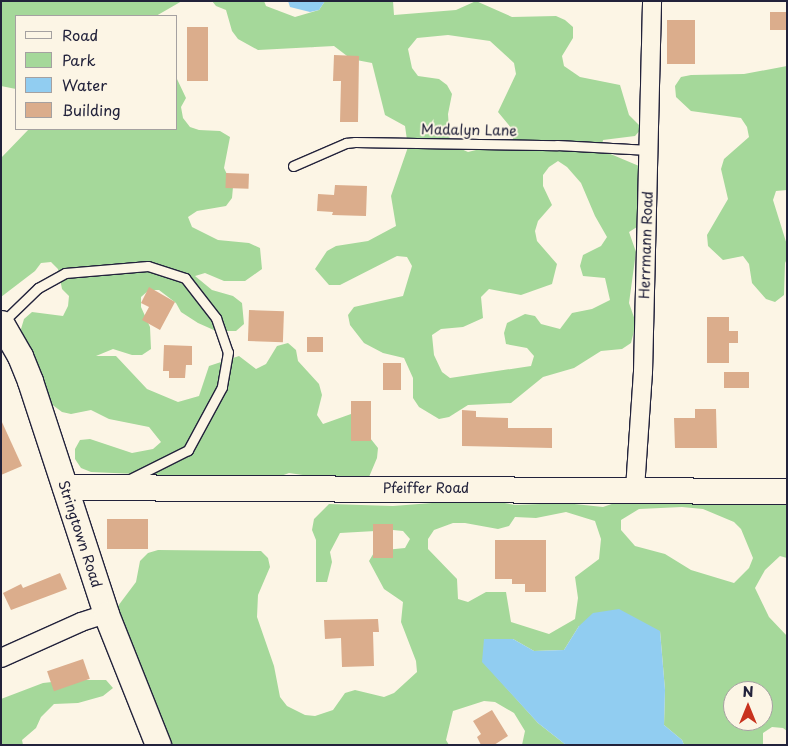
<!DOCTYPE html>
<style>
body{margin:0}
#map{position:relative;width:788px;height:746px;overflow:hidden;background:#fcf5e5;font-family:"Playpen Sans",sans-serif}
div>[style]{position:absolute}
.green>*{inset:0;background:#a5d89a}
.water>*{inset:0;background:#91cdf1}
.building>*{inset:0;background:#dbad8c;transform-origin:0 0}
.roads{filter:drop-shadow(1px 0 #22223b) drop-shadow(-1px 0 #22223b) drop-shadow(0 1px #22223b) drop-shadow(0 -1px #22223b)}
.lane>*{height:9px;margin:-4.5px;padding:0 4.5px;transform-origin:4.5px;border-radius:4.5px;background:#fcf5e5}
.street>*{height:18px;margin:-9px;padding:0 9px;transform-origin:9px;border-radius:9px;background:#fcf5e5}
.secondary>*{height:25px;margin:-12.5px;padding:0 12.5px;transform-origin:12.5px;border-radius:12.5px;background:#fcf5e5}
span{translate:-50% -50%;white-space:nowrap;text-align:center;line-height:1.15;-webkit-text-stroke:4px #fcf5e5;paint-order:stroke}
.street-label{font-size:14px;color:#22223b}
.frame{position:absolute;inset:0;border:2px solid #22223b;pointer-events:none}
.legend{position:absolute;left:15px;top:15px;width:162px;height:115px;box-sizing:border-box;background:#fcf5e5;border:1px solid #a5a1a1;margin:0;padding:6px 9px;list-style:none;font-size:15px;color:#22223b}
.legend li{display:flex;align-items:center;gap:10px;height:25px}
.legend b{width:25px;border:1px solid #a5a1a1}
.north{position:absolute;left:723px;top:681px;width:50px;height:50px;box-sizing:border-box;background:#fcf5e5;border:1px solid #a5a1a1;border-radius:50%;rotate:0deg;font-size:14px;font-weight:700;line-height:20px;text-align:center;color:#22223b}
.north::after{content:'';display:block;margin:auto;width:18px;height:22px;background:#c8321e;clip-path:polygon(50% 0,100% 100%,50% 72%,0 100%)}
</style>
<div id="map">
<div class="green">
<div style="clip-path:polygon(1px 1px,182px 1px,156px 16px,16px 16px,16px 89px,1px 86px)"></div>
<div style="clip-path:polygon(evenodd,212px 1px,264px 1px,266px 6px,295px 17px,319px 10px,325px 1px,393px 1px,394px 15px,456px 10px,476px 1px,512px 17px,556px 16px,565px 20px,573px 27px,573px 38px,562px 56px,564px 66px,580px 77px,620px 85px,629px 115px,642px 128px,635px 136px,603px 140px,601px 150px,639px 166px,641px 176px,642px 218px,637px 227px,629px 232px,636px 252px,629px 303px,636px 323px,631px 343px,622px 349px,601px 351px,574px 368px,543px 377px,511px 403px,468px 405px,449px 417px,439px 419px,419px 407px,413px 398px,413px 378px,404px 358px,383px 353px,364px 343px,350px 325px,348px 315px,354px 307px,403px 296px,412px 266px,407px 257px,397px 256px,340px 285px,329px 285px,315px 269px,327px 251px,336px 246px,368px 241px,396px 226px,391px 196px,408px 147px,405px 126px,385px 115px,372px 63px,351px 59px,334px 46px,258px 50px,238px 39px,232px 31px,226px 10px,216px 6px,212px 1px,448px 35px,490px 41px,514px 63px,516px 74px,498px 112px,512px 129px,513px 139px,508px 148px,488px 147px,468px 152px,450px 144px,448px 114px,452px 94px,447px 85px,439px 79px,418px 76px,412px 68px,408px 49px,417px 38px,448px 35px,212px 1px,558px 161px,567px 167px,581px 183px,595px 216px,607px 237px,601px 246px,583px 255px,580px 266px,583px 276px,605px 278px,610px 300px,592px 309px,572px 313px,560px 329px,541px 324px,535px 316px,525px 314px,507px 323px,504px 333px,506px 344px,527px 348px,534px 356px,531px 366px,450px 378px,442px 372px,434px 355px,432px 335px,441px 329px,463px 327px,483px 318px,481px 297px,489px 289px,521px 295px,552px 284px,557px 264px,537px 241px,535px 231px,538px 221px,552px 205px,543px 186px,543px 175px,549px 167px,558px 161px)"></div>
<div style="clip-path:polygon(176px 63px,177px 79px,186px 98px,181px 107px,183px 118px,190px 127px,199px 130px,220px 131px,230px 137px,224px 168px,233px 187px,232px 198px,226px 206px,197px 211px,188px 217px,192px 227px,218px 240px,249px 243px,260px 248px,262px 269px,245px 281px,224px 281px,205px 273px,195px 276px,212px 290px,233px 296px,242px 303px,244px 324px,236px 331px,216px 331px,198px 323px,181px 312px,176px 303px,159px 290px,149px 290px,141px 297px,141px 307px,150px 327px,151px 349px,142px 355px,132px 355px,113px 349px,96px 356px,116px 356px,147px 389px,178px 402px,199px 396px,209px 366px,239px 356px,256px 369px,266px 364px,277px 346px,288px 343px,296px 350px,298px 361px,319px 384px,322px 395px,317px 415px,323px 424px,351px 414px,378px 448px,377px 458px,369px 477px,330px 479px,289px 473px,270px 480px,91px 472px,81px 468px,75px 459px,75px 449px,80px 440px,90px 439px,132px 453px,153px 449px,161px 442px,149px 427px,109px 419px,91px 410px,71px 414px,62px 412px,42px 397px,30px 369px,21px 329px,24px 319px,32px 312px,63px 316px,68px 306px,69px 296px,62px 289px,58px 269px,51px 262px,41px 263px,35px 271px,1px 297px,1px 158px,29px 129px,176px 129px)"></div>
<div style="clip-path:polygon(787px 66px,787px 190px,776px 191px,773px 200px,787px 245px,787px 259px,785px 263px,784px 295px,775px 302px,766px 299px,752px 283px,749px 264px,743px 256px,723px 260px,708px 246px,707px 235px,728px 199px,721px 169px,724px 159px,749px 137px,747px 127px,741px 118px,691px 111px,676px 97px,675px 86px,681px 77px,691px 75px,744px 74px)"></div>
<div style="clip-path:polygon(evenodd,787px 485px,787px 558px,780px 556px,765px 570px,755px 588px,769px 617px,787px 636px,787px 731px,783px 728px,772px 727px,763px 733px,763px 745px,684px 745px,682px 740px,664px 725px,665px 690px,660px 631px,579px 626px,564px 650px,534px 651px,513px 639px,483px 662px,538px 723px,566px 745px,522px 745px,525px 731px,514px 713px,495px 702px,484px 701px,453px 711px,446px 740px,449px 745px,172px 745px,127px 647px,118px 606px,136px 582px,140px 561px,148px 553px,158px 550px,261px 551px,268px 558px,270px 567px,258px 595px,257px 617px,274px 666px,280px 697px,287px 706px,305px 715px,315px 716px,333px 710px,345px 693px,355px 690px,384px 697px,394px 693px,417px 672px,416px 661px,401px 622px,403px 602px,384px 589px,369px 561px,375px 551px,405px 548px,410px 539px,403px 531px,393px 530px,340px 533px,330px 552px,332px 562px,327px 582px,316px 582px,316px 540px,312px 530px,314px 519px,329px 504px,393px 506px,484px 499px,515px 505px,565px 503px,603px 507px,632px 497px,787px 485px,682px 507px,703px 509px,734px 522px,741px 529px,753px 558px,749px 568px,734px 583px,691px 570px,665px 554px,635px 546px,621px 530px,621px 520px,639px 509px,682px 507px,787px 485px,566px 512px,595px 521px,601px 539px,599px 559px,575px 577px,578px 598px,575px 619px,549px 634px,511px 622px,506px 592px,486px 592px,468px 602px,458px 599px,457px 579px,428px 549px,428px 539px,434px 530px,453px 523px,465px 523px,498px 529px,509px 526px,515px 517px,536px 518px,566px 512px,787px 485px,733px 691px,763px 691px,763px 721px,733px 721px,733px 691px)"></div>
<div style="clip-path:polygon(70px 680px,106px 680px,113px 688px,103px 696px,78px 703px,54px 704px,41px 717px,36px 728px,22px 740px,23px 745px,1px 745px,1px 699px,43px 683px)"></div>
</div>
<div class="water">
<div style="clip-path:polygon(288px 1px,325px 1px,319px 10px,310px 12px,290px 7px)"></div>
<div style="clip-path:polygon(619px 609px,660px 631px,665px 690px,664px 725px,682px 740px,684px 745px,566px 745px,538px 723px,482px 662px,484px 639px,513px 639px,534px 651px,564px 650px,579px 626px,593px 613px)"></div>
</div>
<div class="building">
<div style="left:770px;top:12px;width:17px;height:18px"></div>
<div style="left:667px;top:20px;width:28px;height:44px"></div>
<div style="left:187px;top:27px;width:21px;height:54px"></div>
<div style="clip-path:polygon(334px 55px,359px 56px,358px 122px,340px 122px,341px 81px,333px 81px)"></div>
<div style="left:226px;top:173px;width:23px;height:15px;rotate:2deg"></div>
<div style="clip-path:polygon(335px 185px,367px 186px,366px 216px,332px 215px,333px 212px,317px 211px,318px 194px,334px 195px)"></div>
<div style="clip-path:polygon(149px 287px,175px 302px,160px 330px,142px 320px,149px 307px,141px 303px)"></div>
<div style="left:249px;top:310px;width:35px;height:31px;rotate:2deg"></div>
<div style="clip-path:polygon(707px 317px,729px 317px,729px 331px,738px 331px,738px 343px,729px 343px,729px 363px,707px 363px)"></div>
<div style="left:307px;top:337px;width:16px;height:15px"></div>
<div style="clip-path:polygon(164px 345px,192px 346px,192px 365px,186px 365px,185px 378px,169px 378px,169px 371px,163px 371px)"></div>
<div style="left:383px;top:363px;width:18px;height:27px"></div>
<div style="left:724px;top:372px;width:25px;height:16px"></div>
<div style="left:351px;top:401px;width:20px;height:40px"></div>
<div style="clip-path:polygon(695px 409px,716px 409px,717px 448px,675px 448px,674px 418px,695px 418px)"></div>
<div style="clip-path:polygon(462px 410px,476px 411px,476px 417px,508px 418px,508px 428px,552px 428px,552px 448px,462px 446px)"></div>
<div style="clip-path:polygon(1px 420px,22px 466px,1px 475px)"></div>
<div style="left:107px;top:519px;width:41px;height:30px"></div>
<div style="left:373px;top:524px;width:20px;height:34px"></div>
<div style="clip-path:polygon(495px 540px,546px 540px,546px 592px,525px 592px,525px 584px,512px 584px,512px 579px,495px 579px)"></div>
<div style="clip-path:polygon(60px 573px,67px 589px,11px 610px,3px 593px,21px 584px,23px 588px)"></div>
<div style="clip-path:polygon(378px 619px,379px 632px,373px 632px,374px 666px,342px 667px,341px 638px,325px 639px,324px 620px)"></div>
<div style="left:83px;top:659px;width:21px;height:38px;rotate:71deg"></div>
<div style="clip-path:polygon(492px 710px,508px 736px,494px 745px,481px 745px,477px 737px,481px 734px,473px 721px)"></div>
</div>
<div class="roads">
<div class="lane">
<div style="left:293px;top:166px;width:58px;rotate:-23.5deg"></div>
<div style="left:346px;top:143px;width:9px;rotate:-6deg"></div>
<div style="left:355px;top:142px;width:202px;rotate:0.9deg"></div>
<div style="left:557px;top:145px;width:92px;rotate:3.1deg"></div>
<div style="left:1px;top:321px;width:8px;rotate:-30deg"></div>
<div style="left:8px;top:317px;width:42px;rotate:-44deg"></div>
<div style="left:38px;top:288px;width:31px;rotate:-29deg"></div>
<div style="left:65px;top:273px;width:83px;rotate:-4.8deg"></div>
<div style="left:148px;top:266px;width:39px;rotate:18deg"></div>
<div style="left:185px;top:278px;width:51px;rotate:52.2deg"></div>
<div style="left:216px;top:318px;width:36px;rotate:71deg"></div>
<div style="left:228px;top:352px;width:36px;rotate:100deg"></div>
<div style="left:222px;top:387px;width:72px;rotate:118.4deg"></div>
<div style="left:188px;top:450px;width:65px;rotate:153.4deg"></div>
</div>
<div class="street">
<div style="left:635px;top:489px;width:117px;rotate:-86.1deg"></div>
<div style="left:643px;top:372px;width:371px;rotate:-88.6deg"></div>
<div style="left:1px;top:658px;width:88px;rotate:-24.2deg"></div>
<div style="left:81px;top:622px;width:26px;rotate:-18deg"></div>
</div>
<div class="secondary">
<div style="left:1px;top:323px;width:38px;rotate:60deg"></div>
<div style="left:20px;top:356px;width:27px;rotate:68deg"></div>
<div style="left:30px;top:381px;width:245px;rotate:71.9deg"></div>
<div style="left:106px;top:614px;width:141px;rotate:68.3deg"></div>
<div style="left:65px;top:487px;width:722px;rotate:0.32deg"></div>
</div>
</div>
<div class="street-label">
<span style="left:469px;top:130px;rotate:1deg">Madalyn Lane</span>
<span style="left:646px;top:245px;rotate:-88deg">Herrmann Road</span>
<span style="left:426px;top:488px">Pfeiffer Road</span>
<span style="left:80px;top:534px;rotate:72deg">Stringtown Road</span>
</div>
<div class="frame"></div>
<ul class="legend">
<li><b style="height:6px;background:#fcf5e5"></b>Road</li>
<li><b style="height:14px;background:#a5d89a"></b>Park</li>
<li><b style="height:14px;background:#91cdf1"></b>Water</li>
<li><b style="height:14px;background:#dbad8c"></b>Building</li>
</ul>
<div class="north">N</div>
</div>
